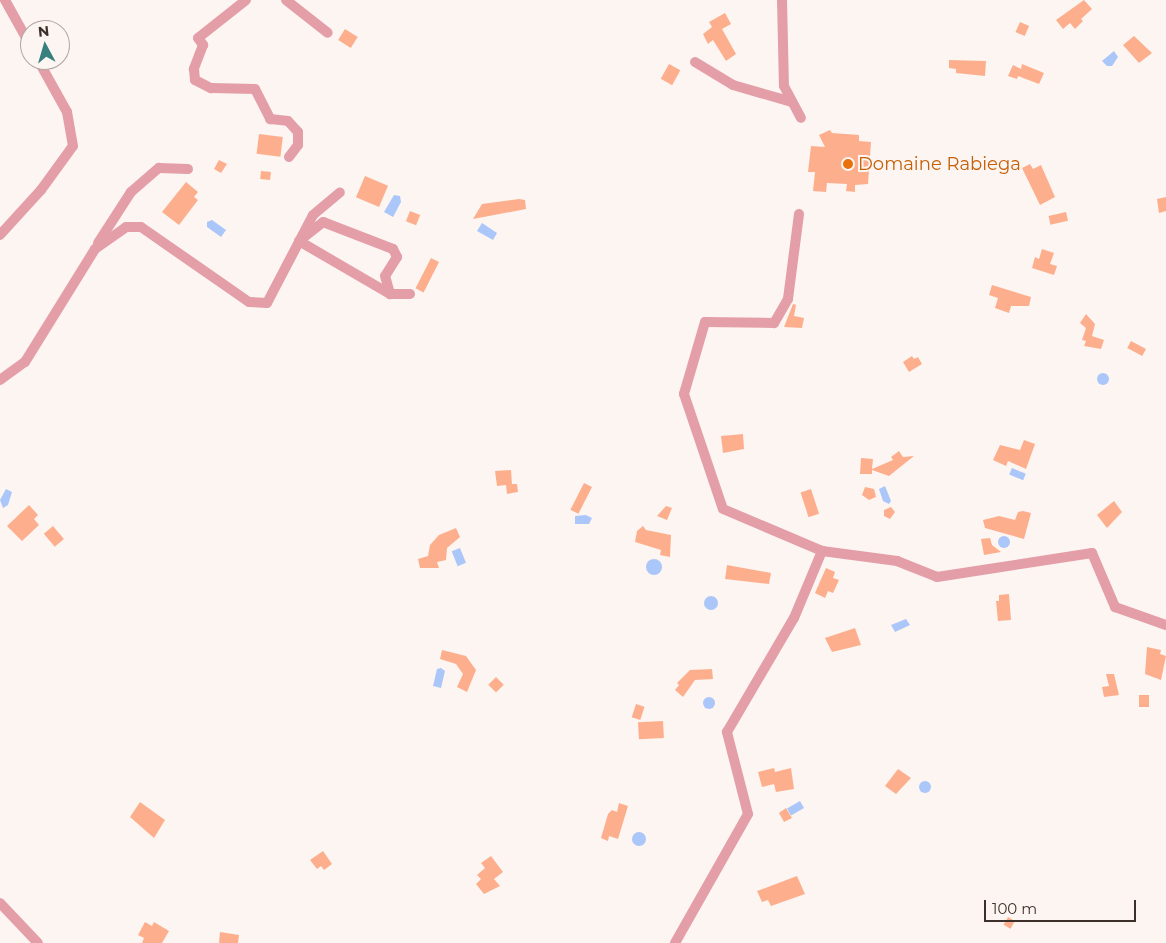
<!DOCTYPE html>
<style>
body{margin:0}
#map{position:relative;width:1166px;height:943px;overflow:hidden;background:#fcf5f2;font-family:Montserrat,sans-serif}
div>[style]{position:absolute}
.water>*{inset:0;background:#abc6f8;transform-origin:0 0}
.round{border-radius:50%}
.building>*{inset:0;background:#fdaf8d;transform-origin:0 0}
.minor>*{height:10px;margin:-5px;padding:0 5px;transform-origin:5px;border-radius:5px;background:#e49ea8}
.dots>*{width:14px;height:14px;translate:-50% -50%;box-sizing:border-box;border:2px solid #fcf5f2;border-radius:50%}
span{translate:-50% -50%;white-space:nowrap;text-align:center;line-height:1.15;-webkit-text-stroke:4px #fcf5f2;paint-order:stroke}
.food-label{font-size:18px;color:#c56008}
.left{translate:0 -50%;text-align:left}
.north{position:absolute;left:20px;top:20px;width:50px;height:50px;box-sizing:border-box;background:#fcf5f2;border:1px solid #b0a6a2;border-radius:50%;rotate:354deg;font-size:14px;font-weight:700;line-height:20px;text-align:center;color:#3d302a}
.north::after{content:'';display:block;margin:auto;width:18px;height:22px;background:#37807e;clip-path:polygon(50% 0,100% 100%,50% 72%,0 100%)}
.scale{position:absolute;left:984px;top:900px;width:152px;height:22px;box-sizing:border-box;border:2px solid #3d302a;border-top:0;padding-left:6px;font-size:15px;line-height:18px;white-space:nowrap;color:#3d302a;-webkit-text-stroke:4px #fcf5f2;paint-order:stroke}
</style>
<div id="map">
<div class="water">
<div style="clip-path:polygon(1114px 51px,1118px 57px,1112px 66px,1107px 66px,1102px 61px)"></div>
<div style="clip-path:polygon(394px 195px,400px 196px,401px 202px,393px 217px,384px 212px)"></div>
<div style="clip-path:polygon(212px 220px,226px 230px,221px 237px,207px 227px,207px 222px)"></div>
<div style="clip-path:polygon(482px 223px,497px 233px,493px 240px,477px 231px)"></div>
<div class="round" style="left:1097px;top:373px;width:12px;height:12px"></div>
<div style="left:1012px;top:468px;width:15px;height:7px;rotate:23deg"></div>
<div style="clip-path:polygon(885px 486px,891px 501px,889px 504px,883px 501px,879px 489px)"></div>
<div style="clip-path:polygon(6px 489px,12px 492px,8px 505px,3px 508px,0 500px)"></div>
<div style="clip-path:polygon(586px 515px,592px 518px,589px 524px,575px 524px,575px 516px)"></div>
<div class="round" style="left:998px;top:536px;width:12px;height:12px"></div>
<div style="left:460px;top:548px;width:16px;height:9px;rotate:68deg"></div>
<div class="round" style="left:646px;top:559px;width:16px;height:16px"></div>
<div class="round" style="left:704px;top:596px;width:14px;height:14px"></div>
<div style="clip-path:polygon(906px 619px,910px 625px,895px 632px,891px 625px)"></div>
<div style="clip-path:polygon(441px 668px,445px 671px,441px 688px,433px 686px,437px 669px)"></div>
<div class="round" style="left:703px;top:697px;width:12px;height:12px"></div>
<div class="round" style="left:919px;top:781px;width:12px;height:12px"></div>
<div style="left:800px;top:801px;width:8px;height:15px;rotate:60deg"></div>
<div class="round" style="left:632px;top:832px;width:14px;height:14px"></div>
</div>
<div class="building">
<div style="clip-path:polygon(1084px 0,1092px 9px,1081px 19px,1083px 21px,1075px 29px,1070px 23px,1063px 29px,1056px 20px)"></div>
<div style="clip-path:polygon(725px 13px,731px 24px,722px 29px,736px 54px,726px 61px,713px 40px,708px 44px,703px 34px,712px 27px,709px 22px)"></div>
<div style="left:1020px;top:22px;width:10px;height:11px;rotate:24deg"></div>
<div style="left:345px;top:29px;width:15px;height:13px;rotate:32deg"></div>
<div style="clip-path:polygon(1134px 36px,1152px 53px,1139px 63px,1123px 45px)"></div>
<div style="clip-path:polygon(949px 60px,986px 61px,985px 76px,956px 73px,956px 69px,949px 68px)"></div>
<div style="left:669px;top:64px;width:13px;height:17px;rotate:29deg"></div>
<div style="clip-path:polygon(1022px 64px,1044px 73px,1039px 84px,1018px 76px,1017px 79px,1008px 76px,1013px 65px,1021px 69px)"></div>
<div style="clip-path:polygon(830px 130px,832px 133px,859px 135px,859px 141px,871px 142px,868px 184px,855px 185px,855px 192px,846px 191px,847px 184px,827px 183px,826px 192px,813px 191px,815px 172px,808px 172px,811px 146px,825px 147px,819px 135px)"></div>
<div style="left:259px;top:134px;width:24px;height:20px;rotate:7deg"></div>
<div style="clip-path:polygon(219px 160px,227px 164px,221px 173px,214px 169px)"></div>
<div style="clip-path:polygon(1030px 164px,1033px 169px,1041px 165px,1055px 197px,1040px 205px,1022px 168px)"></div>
<div style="left:261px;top:171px;width:10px;height:8px;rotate:6deg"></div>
<div style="left:365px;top:176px;width:25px;height:23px;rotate:23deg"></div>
<div style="clip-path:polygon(186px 182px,198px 192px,194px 197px,198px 200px,179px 225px,162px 212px)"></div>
<div style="clip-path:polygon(1166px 197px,1166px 211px,1159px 213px,1157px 199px)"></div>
<div style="clip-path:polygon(519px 199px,525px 200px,526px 209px,473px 219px,482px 204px)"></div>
<div style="left:410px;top:211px;width:11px;height:11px;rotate:22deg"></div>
<div style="left:1066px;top:212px;width:9px;height:18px;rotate:77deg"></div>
<div style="clip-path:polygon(1042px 249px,1054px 253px,1050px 264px,1057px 266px,1054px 275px,1032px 268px,1035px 257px,1039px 259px)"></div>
<div style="left:431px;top:258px;width:9px;height:34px;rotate:27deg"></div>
<div style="clip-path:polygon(992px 285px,1031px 297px,1029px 306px,1011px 306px,1009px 313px,995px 308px,998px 298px,989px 295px)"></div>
<div style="clip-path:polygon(793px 304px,796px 305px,794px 316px,804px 318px,802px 328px,784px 327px)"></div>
<div style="clip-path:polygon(1086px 314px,1095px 324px,1092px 336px,1104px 340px,1101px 349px,1084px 346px,1086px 341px,1082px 340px,1086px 328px,1080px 323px)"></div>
<div style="left:1131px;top:341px;width:17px;height:8px;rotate:28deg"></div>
<div style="clip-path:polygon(912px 356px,914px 359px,918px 357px,922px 364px,909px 372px,903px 362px)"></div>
<div style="clip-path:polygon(743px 434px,744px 449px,723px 453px,721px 436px)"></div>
<div style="clip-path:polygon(1024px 440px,1035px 444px,1026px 469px,1008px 461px,1006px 466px,993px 460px,1000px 445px,1020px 450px)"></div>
<div style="clip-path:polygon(899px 451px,903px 457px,914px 456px,889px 476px,872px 470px,872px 474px,860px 474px,861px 458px,873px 459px,872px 469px,893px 460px,891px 457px)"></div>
<div style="clip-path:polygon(511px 470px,512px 484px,517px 484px,518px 492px,507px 494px,506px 485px,497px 486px,495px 471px)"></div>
<div style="left:584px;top:483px;width:9px;height:30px;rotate:27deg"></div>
<div style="clip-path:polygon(865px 487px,874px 489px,876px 497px,869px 500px,862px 495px)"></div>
<div style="left:811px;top:489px;width:26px;height:11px;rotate:72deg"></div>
<div style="clip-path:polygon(1114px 501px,1122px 512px,1107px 528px,1097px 515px)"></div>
<div style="clip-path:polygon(29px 505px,38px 515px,34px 519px,39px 525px,22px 541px,7px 526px)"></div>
<div style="clip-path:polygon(666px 506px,672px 508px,667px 520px,657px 516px)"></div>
<div style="clip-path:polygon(891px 507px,895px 512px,890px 519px,884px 516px,884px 510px)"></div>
<div style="clip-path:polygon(1023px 511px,1031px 513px,1024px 539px,985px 528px,983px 520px,999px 516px,1015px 520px,1018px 512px)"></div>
<div style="left:53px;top:526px;width:17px;height:12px;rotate:50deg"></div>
<div style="clip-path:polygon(643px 526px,646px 530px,671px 535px,670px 557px,660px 555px,661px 550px,635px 542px,637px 531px)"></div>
<div style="clip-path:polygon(456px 528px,460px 537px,447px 548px,446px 560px,437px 562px,439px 568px,420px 568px,418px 559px,428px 556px,430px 545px,439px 535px)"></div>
<div style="clip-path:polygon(990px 538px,992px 545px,1001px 552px,984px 555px,981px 539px)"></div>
<div style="clip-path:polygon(727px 565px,771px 573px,769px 584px,725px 579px)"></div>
<div style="clip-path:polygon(826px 568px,835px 572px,833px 578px,839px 580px,833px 593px,828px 591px,825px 598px,815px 593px)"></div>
<div style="clip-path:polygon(1009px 594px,1011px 620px,998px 621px,996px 601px,999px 601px,999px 595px)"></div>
<div style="clip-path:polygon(855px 628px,861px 645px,832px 652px,825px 638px)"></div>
<div style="clip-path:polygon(1147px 647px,1161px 650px,1160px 654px,1166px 656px,1161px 680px,1145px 674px)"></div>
<div style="clip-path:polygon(442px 650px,466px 656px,476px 670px,467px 692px,457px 687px,463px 674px,456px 664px,440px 659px)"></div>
<div style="clip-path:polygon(712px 669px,713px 679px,695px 680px,683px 697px,675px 690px,679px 685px,677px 683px,690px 670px)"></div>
<div style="clip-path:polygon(1106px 674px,1114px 674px,1119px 695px,1104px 697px,1102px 687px,1109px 686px)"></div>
<div style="left:496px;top:677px;width:11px;height:11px;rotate:45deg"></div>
<div style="left:1139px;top:695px;width:10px;height:12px"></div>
<div style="left:636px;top:704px;width:9px;height:14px;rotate:18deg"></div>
<div style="left:663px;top:721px;width:17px;height:25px;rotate:87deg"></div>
<div style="clip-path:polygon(774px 768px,775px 772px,791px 768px,794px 789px,776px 792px,774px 784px,762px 787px,758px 772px)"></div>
<div style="clip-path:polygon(898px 769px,911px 778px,896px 794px,885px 786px)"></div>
<div style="clip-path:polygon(140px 802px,165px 820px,154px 838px,130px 817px)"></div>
<div style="clip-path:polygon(619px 803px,628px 806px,618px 839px,609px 836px,608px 841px,601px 838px,608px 814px,612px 810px,617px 812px)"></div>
<div style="clip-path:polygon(786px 808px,792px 818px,784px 822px,779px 813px)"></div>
<div style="clip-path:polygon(323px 851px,332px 864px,324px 870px,321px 866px,317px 869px,310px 860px)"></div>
<div style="clip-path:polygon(491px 856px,503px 872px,494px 879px,500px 886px,484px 894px,476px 884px,481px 879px,477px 875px,485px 868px,481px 863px)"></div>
<div style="clip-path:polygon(797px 876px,805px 894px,771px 906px,768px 900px,762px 902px,757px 891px)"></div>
<div style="left:1008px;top:917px;width:8px;height:9px;rotate:30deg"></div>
<div style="clip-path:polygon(145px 922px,152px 926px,154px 922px,169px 931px,162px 943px,142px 943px,144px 938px,138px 935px)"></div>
<div style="clip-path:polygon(220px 932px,239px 935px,238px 943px,219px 943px)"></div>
</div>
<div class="minor">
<div style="left:5px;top:0;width:51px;rotate:60.9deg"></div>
<div style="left:246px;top:0;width:61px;rotate:141.6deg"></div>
<div style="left:198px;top:38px;width:9px;rotate:54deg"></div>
<div style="left:203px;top:45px;width:26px;rotate:111deg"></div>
<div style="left:194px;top:69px;width:11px;rotate:85deg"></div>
<div style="left:195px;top:80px;width:18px;rotate:27deg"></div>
<div style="left:211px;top:88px;width:44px;rotate:1.3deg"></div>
<div style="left:255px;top:89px;width:34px;rotate:63deg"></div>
<div style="left:270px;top:119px;width:18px;rotate:6deg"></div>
<div style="left:288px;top:121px;width:15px;rotate:48deg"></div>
<div style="left:298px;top:132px;width:13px;rotate:90deg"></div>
<div style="left:298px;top:145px;width:15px;rotate:127deg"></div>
<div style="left:286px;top:0;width:53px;rotate:38.2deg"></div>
<div style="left:782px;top:0;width:86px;rotate:88.7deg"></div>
<div style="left:784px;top:86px;width:36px;rotate:62deg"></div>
<div style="left:695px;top:62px;width:44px;rotate:31.2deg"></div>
<div style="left:733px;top:85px;width:61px;rotate:16.1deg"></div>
<div style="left:799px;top:214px;width:86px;rotate:97.4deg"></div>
<div style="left:788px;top:299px;width:28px;rotate:120deg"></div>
<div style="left:774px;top:323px;width:69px;rotate:-179.2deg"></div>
<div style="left:705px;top:322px;width:75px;rotate:106.3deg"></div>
<div style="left:684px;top:394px;width:121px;rotate:71.3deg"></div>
<div style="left:723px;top:509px;width:108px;rotate:23deg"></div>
<div style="left:822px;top:551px;width:76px;rotate:7.6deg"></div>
<div style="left:897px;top:561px;width:43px;rotate:21.8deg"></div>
<div style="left:937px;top:577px;width:157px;rotate:-8.8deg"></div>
<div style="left:1092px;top:553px;width:59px;rotate:66.9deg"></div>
<div style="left:1115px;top:607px;width:54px;rotate:19.4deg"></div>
<div style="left:0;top:235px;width:61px;rotate:-47.7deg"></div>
<div style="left:41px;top:190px;width:54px;rotate:-54deg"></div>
<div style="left:73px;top:146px;width:35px;rotate:-100deg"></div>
<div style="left:67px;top:112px;width:60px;rotate:-119.1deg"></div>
<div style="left:98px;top:243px;width:61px;rotate:-57.1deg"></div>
<div style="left:131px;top:192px;width:37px;rotate:-41deg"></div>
<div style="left:159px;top:168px;width:29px;rotate:2deg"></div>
<div style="left:390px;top:294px;width:105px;rotate:-149.8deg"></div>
<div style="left:299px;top:241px;width:31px;rotate:-38deg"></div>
<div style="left:323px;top:222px;width:75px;rotate:21.1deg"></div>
<div style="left:393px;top:249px;width:9px;rotate:63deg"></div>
<div style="left:397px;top:257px;width:22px;rotate:122deg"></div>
<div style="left:385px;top:276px;width:19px;rotate:74deg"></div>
<div style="left:390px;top:294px;width:20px"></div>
<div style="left:0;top:380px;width:31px;rotate:-36deg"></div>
<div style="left:25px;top:362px;width:133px;rotate:-58.2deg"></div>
<div style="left:95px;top:249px;width:38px;rotate:-35deg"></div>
<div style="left:126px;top:227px;width:15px"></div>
<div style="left:141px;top:227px;width:131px;rotate:34.8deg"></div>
<div style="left:249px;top:302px;width:18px;rotate:3deg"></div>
<div style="left:267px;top:303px;width:99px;rotate:-62.4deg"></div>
<div style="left:313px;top:215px;width:35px;rotate:-40deg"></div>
<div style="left:0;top:903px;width:55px;rotate:46.5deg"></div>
<div style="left:675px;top:943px;width:148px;rotate:-60.5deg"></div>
<div style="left:748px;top:814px;width:85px;rotate:-104.4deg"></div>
<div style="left:727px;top:732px;width:132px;rotate:-59.6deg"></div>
<div style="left:794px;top:618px;width:73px;rotate:-67.3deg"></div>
</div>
<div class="dots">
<div style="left:848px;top:164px;background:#e8710a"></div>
</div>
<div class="food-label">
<span class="left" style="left:858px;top:164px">Domaine Rabiega</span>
</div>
<div class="north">N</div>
<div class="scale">100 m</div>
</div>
